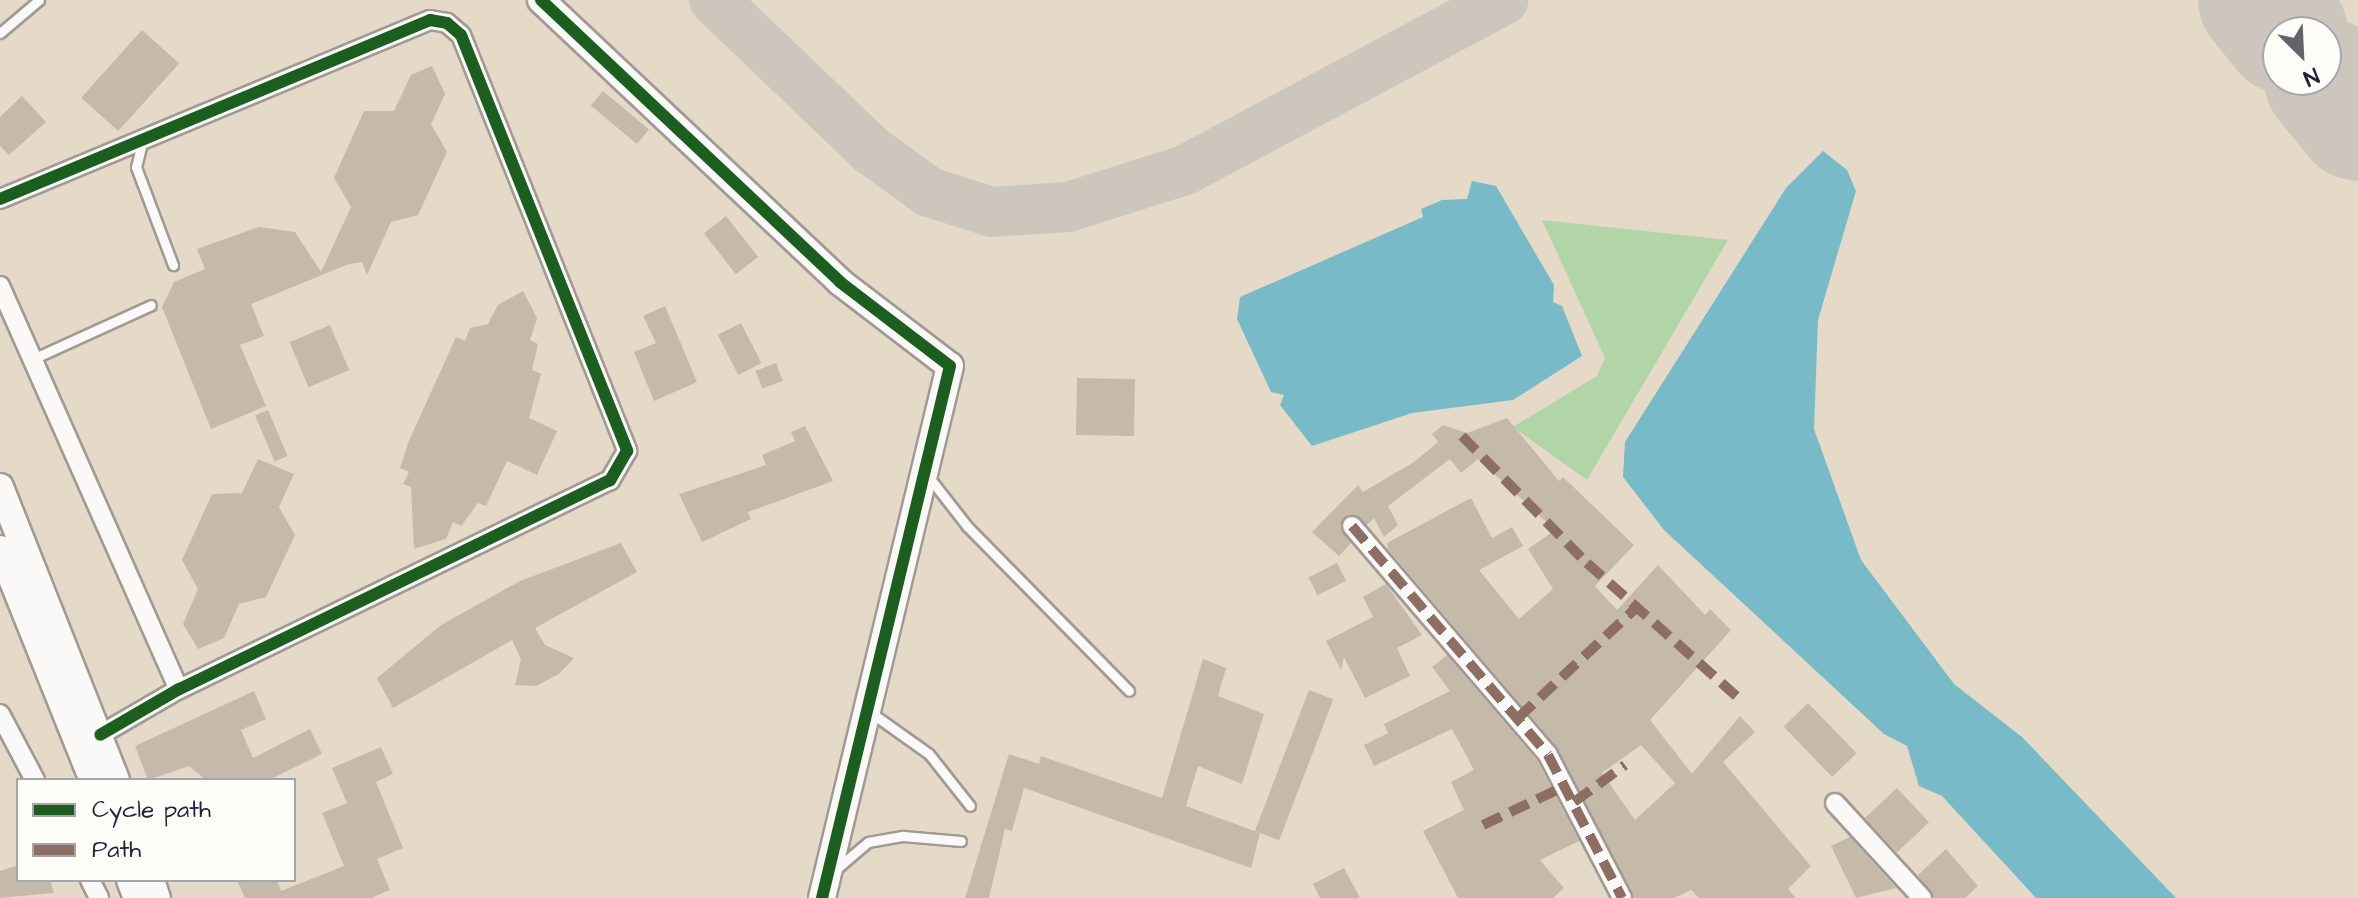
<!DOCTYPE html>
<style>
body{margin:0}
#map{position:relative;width:2358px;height:898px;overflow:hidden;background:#e5dac8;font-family:"Architects Daughter",sans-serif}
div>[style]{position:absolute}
.green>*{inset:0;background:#b2d5a7}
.water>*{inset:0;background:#78bac8}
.taxiway>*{height:50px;margin:-25px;padding:0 25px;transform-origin:25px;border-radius:25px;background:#ccc6bd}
.runway>*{height:124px;margin:-62px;padding:0 62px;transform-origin:62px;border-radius:62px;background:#ccc6bd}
.building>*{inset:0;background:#c5b9aa;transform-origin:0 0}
.roads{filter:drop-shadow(2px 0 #a09a93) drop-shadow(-2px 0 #a09a93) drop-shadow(0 2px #a09a93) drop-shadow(0 -2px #a09a93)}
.lane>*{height:9px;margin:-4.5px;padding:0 4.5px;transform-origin:4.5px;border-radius:4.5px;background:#fbf9f7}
.street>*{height:18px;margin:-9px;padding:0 9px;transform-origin:9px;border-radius:9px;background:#fbf9f7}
.secondary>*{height:26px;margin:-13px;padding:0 13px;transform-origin:13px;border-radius:13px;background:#fbf9f7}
.quiet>*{height:10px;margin-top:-5px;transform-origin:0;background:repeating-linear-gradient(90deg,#8d6e63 0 20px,transparent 0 30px)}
.cycleway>*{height:12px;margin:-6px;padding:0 6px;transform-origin:6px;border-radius:6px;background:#1b5e20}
span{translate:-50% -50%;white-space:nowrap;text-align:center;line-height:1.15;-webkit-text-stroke:7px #fdfcf7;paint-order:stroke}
.legend{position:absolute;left:16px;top:778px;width:280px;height:104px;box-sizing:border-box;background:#fdfcf7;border:2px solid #a5a5ac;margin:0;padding:10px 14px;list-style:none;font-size:24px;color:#22223b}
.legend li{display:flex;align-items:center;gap:16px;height:40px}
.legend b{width:40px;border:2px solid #a5a5ac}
.north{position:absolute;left:2262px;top:16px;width:80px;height:80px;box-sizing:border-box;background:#fdfcf7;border:2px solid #a5a5ac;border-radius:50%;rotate:156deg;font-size:22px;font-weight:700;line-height:32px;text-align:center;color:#22223b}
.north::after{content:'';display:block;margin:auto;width:28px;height:36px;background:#66626c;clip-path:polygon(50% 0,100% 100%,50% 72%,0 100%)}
</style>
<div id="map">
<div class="green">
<div style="clip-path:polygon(1542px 220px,1728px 240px,1587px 480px,1513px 427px,1597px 376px,1605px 358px)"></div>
</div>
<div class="water">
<div style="clip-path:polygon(1823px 151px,1847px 170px,1856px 191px,1818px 320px,1814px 429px,1861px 560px,1954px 684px,2022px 737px,2176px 898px,2036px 898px,1942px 796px,1919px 786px,1907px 746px,1884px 734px,1664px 530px,1623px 477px,1625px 442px,1786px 188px)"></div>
<div style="clip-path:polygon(1472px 181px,1496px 186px,1554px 285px,1553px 302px,1562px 306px,1582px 356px,1513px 400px,1412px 413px,1312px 446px,1280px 405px,1284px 395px,1271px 392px,1237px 319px,1240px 297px,1423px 217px,1421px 209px,1442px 200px,1467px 199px)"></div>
</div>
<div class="taxiway">
<div style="left:714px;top:0;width:217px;rotate:43.7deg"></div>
<div style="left:871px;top:150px;width:72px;rotate:35.9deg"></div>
<div style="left:929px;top:192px;width:66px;rotate:17.6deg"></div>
<div style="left:992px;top:212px;width:76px;rotate:-3.8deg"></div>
<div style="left:1068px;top:207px;width:123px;rotate:-17.5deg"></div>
<div style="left:1185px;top:170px;width:361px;rotate:-28.1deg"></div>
</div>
<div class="runway">
<div style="left:2260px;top:0;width:41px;rotate:50.9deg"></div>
<div style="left:2326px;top:80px;width:50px;rotate:50.6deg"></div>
</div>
<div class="building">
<div style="left:142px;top:30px;width:50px;height:91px;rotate:42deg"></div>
<div style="clip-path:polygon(432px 66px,445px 94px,431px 124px,447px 152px,418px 215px,391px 222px,367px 275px,362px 262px,349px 264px,251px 304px,264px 336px,240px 345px,266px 406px,211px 429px,162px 307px,174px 282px,205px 269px,197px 249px,259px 227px,295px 232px,321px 272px,351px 207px,334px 178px,364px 111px,394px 111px,411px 75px)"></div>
<div style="left:603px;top:91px;width:60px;height:19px;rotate:40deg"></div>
<div style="clip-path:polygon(22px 96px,46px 122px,9px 155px,0 146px,0 117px)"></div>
<div style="left:726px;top:216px;width:52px;height:28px;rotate:52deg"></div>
<div style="clip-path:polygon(523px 291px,537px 318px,530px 340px,538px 344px,532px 370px,541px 374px,529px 418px,557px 431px,537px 475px,507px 461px,486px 506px,478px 503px,461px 526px,453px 522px,446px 539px,414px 549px,411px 487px,403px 484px,409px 472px,400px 468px,408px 443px,456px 337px,465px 341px,470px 328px,488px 324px,498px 305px)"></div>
<div style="clip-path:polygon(665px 306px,697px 382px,654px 401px,634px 352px,656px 343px,643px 316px)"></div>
<div style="left:741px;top:323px;width:45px;height:26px;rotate:63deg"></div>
<div style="left:330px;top:325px;width:49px;height:44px;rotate:67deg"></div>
<div style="left:776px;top:363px;width:19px;height:22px;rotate:69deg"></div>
<div style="left:1077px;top:378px;width:58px;height:57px;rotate:1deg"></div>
<div style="left:268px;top:410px;width:50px;height:14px;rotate:67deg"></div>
<div style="clip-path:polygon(evenodd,1507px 418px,1559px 481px,1563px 477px,1634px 545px,1595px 586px,1617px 610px,1658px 565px,1705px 615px,1710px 609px,1731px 630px,1650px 720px,1692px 774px,1740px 716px,1755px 732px,1723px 762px,1811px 866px,1788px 889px,1796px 898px,1699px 898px,1691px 890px,1674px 898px,1634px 898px,1557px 747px,1388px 549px,1387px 543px,1471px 498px,1492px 538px,1512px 527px,1523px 546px,1479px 570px,1519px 619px,1553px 589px,1528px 549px,1555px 530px,1478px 459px,1461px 473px,1450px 459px,1388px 506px,1398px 525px,1384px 537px,1374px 518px,1367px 525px,1349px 514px,1340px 527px,1351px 543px,1339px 556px,1312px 532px,1358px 485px,1363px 492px,1414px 462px,1438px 442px,1432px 434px,1443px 425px,1467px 433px,1507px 418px,1641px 745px,1675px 783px,1635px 820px,1602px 773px,1641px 745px)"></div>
<div style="clip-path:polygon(805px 426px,833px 481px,748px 512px,751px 519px,702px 542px,679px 494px,766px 465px,762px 455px,795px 441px,791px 432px)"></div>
<div style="clip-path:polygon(258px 459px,294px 474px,279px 507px,295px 535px,266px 597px,239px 604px,224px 638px,198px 649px,183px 624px,198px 589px,182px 560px,212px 494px,242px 493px)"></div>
<div style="clip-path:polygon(621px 543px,637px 572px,535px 628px,545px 645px,574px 658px,559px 674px,536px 686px,515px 685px,521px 659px,512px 640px,393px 708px,377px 678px,441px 625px,520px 581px)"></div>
<div style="left:1337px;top:563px;width:20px;height:32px;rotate:63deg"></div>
<div style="clip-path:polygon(1386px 584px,1422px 635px,1397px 648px,1410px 676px,1365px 698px,1344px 657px,1341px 670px,1326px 641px,1373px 617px,1363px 597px)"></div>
<div style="clip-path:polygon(1447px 655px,1538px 762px,1579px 841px,1540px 860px,1564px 888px,1553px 898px,1458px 898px,1423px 831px,1464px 810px,1451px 782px,1474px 770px,1452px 729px,1374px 766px,1364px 745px,1388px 733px,1384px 724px,1450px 691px,1432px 667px)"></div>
<div style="clip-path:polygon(1203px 659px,1226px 668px,1218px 696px,1264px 714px,1242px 784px,1198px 766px,1186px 806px,1260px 833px,1251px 868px,1024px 788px,1012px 831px,1005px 829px,989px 898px,965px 898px,1009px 754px,1039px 764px,1041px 756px,1162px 798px)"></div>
<div style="left:1309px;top:690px;width:26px;height:151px;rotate:21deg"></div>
<div style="clip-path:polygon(254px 691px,266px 719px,241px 730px,253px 758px,310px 729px,322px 754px,269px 780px,206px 780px,189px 766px,148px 780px,135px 746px)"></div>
<div style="left:1808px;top:703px;width:70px;height:34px;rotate:46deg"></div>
<div style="clip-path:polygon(381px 747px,393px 774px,376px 782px,403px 848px,377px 859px,390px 890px,371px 898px,245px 898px,237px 880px,277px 880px,281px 891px,344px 866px,322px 813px,347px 803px,332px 768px)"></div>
<div style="left:1897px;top:788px;width:47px;height:44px;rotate:47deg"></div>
<div style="clip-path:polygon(1850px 837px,1896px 888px,1856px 898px,1831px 846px)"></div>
<div style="clip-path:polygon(1946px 849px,1978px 886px,1965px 898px,1934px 898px,1918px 875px)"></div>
<div style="clip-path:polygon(18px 865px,18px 880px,50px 880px,54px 893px,0 898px,0 871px)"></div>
<div style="clip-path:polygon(1344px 868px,1360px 898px,1320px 898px,1313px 884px)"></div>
</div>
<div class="roads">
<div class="lane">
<div style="left:0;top:33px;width:51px;rotate:-40.2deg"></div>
<div style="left:143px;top:139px;width:29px;rotate:104deg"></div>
<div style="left:136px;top:167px;width:105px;rotate:69.3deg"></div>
<div style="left:37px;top:357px;width:125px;rotate:-24.5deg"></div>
<div style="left:928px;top:476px;width:63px;rotate:52deg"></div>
<div style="left:967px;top:526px;width:231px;rotate:45.5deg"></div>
<div style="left:870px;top:712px;width:72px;rotate:35.4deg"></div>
<div style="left:929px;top:754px;width:66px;rotate:51.7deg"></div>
<div style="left:835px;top:870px;width:43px;rotate:-40.3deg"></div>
<div style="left:868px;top:842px;width:36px;rotate:-10deg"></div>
<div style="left:903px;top:836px;width:58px;rotate:4.9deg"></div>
</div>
<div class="street">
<div style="left:0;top:199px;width:466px;rotate:-22.6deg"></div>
<div style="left:430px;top:20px;width:17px;rotate:10deg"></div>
<div style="left:447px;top:23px;width:18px;rotate:41deg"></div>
<div style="left:461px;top:35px;width:448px;rotate:68.2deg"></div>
<div style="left:627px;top:451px;width:34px;rotate:120deg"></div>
<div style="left:610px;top:480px;width:479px;rotate:154.1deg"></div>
<div style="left:179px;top:689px;width:91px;rotate:149.8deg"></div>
<div style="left:0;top:286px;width:441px;rotate:66.1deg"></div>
<div style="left:1352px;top:526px;width:301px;rotate:49.4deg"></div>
<div style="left:1548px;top:755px;width:161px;rotate:62.6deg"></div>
<div style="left:0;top:714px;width:75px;rotate:62.1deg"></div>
<div style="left:1835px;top:803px;width:129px;rotate:47.5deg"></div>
<div style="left:90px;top:880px;width:20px;rotate:63deg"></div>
</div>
<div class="secondary">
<div style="left:541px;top:0;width:411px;rotate:43.3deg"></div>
<div style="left:840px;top:282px;width:138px;rotate:37.4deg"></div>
<div style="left:950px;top:366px;width:547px;rotate:103.53deg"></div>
<div style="left:0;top:487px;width:315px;rotate:68.4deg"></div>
<div style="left:0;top:549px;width:249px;rotate:68.1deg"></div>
<div style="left:130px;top:880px;width:19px;rotate:69deg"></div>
<div style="left:151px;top:880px;width:19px;rotate:72deg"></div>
</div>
</div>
<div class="quiet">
<div style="left:1462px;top:436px;width:178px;rotate:45.5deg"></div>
<div style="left:1587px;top:563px;width:210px;rotate:41.7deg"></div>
<div style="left:1352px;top:526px;width:301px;rotate:49.4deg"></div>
<div style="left:1548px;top:755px;width:161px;rotate:62.6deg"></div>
<div style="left:1518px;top:718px;width:166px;rotate:-43deg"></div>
<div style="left:1574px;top:802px;width:63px;rotate:-36deg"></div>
<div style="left:1483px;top:825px;width:91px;rotate:-25.4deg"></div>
</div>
<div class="cycleway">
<div style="left:541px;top:0;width:411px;rotate:43.3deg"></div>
<div style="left:840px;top:282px;width:138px;rotate:37.4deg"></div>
<div style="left:950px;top:366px;width:547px;rotate:103.53deg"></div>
<div style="left:0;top:199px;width:466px;rotate:-22.6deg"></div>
<div style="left:430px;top:20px;width:17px;rotate:10deg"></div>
<div style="left:447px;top:23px;width:18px;rotate:41deg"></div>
<div style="left:461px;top:35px;width:448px;rotate:68.2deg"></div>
<div style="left:627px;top:451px;width:34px;rotate:120deg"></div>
<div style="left:610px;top:480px;width:479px;rotate:154.1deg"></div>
<div style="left:179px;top:689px;width:91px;rotate:149.8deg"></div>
</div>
<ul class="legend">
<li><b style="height:10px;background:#1b5e20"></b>Cycle path</li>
<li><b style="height:10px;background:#8d6e63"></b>Path</li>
</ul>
<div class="north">N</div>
</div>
